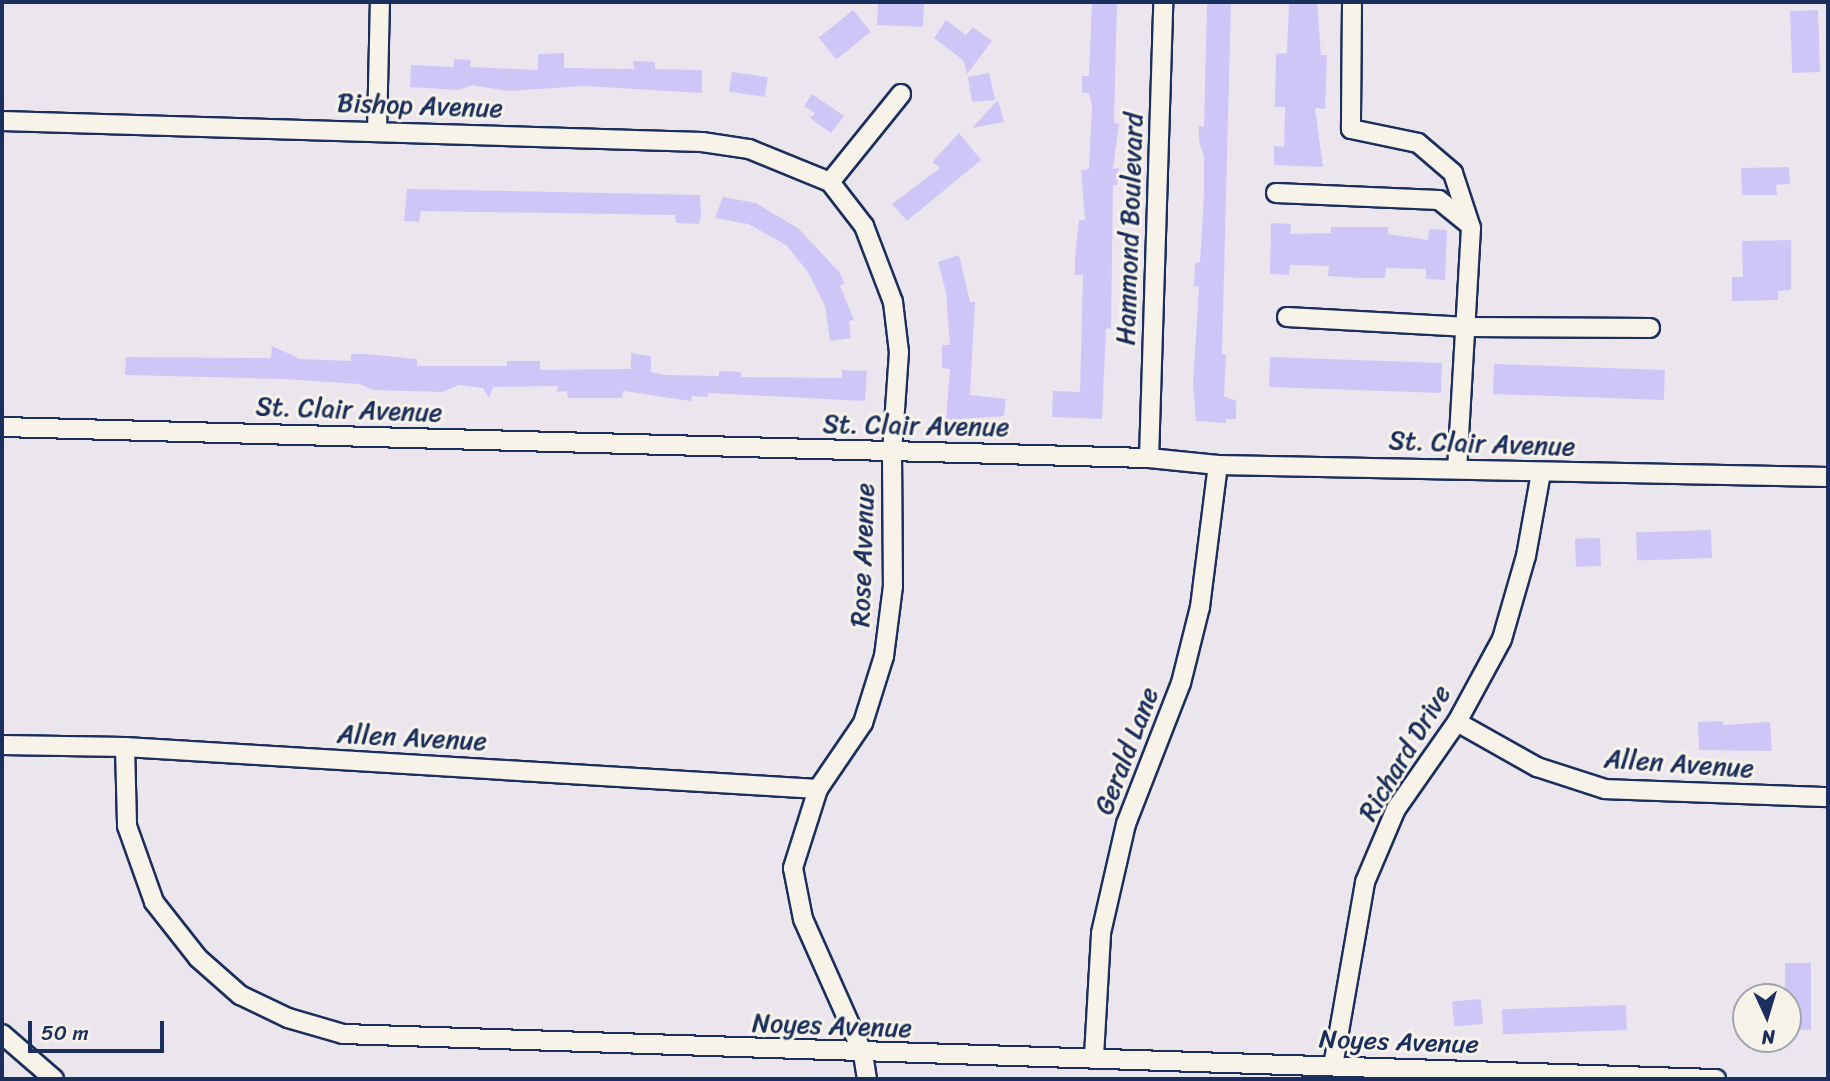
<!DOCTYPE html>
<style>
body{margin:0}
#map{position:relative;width:1830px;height:1081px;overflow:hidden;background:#ebe6ed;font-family:Sriracha,sans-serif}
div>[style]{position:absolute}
.building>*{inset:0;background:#cfc6f8;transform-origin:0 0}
.roads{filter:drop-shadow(2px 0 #1b2f5e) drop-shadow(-2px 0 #1b2f5e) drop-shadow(0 2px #1b2f5e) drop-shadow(0 -2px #1b2f5e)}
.minor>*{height:18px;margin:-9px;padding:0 9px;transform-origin:9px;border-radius:9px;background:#f7f3e8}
span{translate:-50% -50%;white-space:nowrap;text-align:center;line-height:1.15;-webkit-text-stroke:6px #f7f3e8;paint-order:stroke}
.street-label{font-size:26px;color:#1b2f5e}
.frame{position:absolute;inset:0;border:4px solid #1b2f5e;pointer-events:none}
.north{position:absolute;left:1732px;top:983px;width:70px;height:70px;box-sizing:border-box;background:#f7f3e8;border:2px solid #9fa5b1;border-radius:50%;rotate:176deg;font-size:19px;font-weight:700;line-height:28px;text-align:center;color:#1b2f5e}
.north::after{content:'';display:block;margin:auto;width:24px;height:32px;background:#1b2f5e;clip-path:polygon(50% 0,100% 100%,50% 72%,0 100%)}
.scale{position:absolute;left:28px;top:1021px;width:136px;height:32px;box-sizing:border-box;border:4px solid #1b2f5e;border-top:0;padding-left:9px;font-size:21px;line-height:24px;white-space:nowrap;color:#1b2f5e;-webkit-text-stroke:5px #f7f3e8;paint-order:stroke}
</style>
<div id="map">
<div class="building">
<div style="clip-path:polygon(900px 2px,924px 3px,923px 27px,877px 25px,878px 3px)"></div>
<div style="clip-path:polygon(1092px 2px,1117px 2px,1114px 123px,1119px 124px,1113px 169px,1119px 168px,1117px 185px,1113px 185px,1111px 329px,1106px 328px,1102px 419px,1052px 417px,1053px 391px,1080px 392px,1083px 275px,1075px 275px,1075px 258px,1079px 220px,1085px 220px,1081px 170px,1089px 169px,1092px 106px,1089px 93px,1082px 93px,1082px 76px,1089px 76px)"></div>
<div style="clip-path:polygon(1207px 2px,1231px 2px,1222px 354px,1226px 355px,1224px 396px,1236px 401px,1236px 419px,1226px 419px,1226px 423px,1196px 421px,1193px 384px,1199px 286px,1194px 287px,1195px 263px,1200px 262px,1204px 195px,1204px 156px,1199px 141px,1199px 126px,1204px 127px)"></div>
<div style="clip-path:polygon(1289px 2px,1317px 2px,1321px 55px,1327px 55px,1325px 109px,1315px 108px,1323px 167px,1274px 165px,1274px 146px,1284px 147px,1285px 107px,1275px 107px,1276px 54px,1287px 53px)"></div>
<div style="left:853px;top:10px;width:28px;height:44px;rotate:51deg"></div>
<div style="left:1818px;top:10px;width:62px;height:28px;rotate:88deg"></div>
<div style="clip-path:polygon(946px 20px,966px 35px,973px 27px,992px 41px,967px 74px,964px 61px,934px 38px)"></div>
<div style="clip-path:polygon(564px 53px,564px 68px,634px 69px,633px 61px,655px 62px,655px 69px,702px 70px,702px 93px,584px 86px,508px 91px,472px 85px,458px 90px,410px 87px,411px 65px,454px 67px,454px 59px,471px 60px,470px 67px,538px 70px,538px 54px)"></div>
<div style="left:732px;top:72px;width:36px;height:20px;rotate:8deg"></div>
<div style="clip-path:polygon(989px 73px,995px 100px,972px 102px,968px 77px)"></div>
<div style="clip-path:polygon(812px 94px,844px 116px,831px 133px,810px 118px,815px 113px,804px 106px)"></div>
<div style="clip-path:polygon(998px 100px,1004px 122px,972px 128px)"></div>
<div style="clip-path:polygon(959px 133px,981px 160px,907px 221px,892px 204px,940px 168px,932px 162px)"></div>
<div style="clip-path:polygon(1789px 167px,1790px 184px,1776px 185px,1777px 195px,1742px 195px,1741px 168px)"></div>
<div style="clip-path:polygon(407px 189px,700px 195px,701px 216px,699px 224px,676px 223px,675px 215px,421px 211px,419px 222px,404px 221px)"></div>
<div style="clip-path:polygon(723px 197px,756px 203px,799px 229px,840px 273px,844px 283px,840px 286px,854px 320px,849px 321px,851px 338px,830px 341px,825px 306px,808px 272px,786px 245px,748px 224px,715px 218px)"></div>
<div style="clip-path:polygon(1271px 223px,1291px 224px,1290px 234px,1331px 233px,1331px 227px,1388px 227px,1388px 234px,1428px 240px,1429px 229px,1447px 230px,1445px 280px,1426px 279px,1426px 269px,1386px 268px,1385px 278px,1362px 278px,1328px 276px,1329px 266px,1290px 265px,1289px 275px,1270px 274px)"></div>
<div style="clip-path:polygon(1791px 240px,1791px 290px,1778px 291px,1778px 300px,1732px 301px,1732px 277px,1743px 277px,1742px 241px)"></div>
<div style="clip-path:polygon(959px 255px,970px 302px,975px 302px,970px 395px,1006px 399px,1004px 416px,946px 420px,950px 369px,942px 368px,942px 345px,950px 345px,946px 292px,938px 262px)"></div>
<div style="clip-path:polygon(272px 346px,300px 359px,351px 361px,351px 354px,366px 354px,417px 359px,417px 366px,507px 366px,507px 361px,540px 361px,540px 370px,631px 369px,631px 353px,651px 356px,651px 372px,666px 375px,719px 376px,719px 371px,741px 372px,741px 377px,842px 378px,842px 370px,867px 371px,865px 401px,708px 393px,708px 397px,692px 396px,691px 401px,623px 391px,622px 398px,568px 398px,567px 391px,557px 392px,558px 386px,493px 387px,489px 398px,483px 388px,459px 385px,442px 392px,373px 390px,360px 384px,282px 379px,125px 375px,126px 357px,271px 358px)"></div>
<div style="left:1270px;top:357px;width:172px;height:30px;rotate:2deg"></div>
<div style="left:1494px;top:364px;width:171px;height:30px;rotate:2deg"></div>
<div style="left:1711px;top:530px;width:28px;height:75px;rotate:88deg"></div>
<div style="left:1600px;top:538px;width:28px;height:25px;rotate:88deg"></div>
<div style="clip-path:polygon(1723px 721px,1723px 725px,1770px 722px,1772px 751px,1699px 750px,1698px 722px)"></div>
<div style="left:1785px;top:963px;width:26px;height:67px"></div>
<div style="left:1481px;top:999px;width:25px;height:29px;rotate:85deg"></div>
<div style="left:1626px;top:1005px;width:25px;height:124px;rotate:88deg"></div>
</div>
<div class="roads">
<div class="minor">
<div style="left:1352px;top:4px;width:125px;rotate:90.5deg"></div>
<div style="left:1351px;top:129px;width:68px;rotate:11.8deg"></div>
<div style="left:1418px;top:143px;width:46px;rotate:40.6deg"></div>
<div style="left:1453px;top:173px;width:58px;rotate:71.9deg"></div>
<div style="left:1471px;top:228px;width:240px;rotate:93.3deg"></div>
<div style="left:2px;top:121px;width:700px;rotate:1.72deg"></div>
<div style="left:702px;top:142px;width:48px;rotate:8.5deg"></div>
<div style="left:749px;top:149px;width:87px;rotate:22.2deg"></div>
<div style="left:830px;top:182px;width:56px;rotate:52.3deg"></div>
<div style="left:864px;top:226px;width:81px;rotate:69.1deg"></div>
<div style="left:893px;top:302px;width:50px;rotate:83.2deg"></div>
<div style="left:899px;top:352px;width:99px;rotate:94deg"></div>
<div style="left:892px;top:451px;width:135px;rotate:89.6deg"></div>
<div style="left:893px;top:586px;width:71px;rotate:97.3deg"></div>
<div style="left:884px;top:656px;width:70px;rotate:107.4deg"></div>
<div style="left:863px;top:723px;width:80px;rotate:124.3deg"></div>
<div style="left:818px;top:789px;width:83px;rotate:107.6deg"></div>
<div style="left:793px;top:868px;width:52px;rotate:78.9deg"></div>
<div style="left:803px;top:919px;width:148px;rotate:66deg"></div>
<div style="left:863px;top:1054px;width:25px;rotate:81deg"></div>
<div style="left:377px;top:131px;width:129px;rotate:-88.7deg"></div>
<div style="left:830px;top:182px;width:113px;rotate:-51.1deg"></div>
<div style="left:1276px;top:193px;width:163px;rotate:2.5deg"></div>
<div style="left:1439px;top:200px;width:36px;rotate:39deg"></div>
<div style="left:1287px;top:317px;width:181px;rotate:3.2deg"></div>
<div style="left:1468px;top:327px;width:182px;rotate:0.3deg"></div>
<div style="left:2px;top:427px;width:1147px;rotate:1.55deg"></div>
<div style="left:1149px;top:458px;width:69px;rotate:5.8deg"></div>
<div style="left:1218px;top:465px;width:610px;rotate:1.13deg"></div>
<div style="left:1149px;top:458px;width:456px;rotate:-88.2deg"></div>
<div style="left:1457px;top:722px;width:92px;rotate:29.4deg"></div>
<div style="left:1537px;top:767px;width:71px;rotate:17.9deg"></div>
<div style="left:1605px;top:789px;width:223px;rotate:2.1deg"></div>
<div style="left:2px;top:745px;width:123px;rotate:0.9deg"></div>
<div style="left:125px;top:747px;width:694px;rotate:3.47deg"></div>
<div style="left:125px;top:747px;width:79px;rotate:88.5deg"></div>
<div style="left:127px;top:826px;width:81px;rotate:70.4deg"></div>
<div style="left:154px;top:902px;width:71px;rotate:51.8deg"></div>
<div style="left:198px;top:958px;width:56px;rotate:41.4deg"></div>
<div style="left:240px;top:995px;width:53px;rotate:25.6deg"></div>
<div style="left:288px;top:1018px;width:57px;rotate:16.2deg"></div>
<div style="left:343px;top:1034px;width:1374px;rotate:1.88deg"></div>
<div style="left:2px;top:1034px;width:69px;rotate:40.9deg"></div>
<div style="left:1094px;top:1056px;width:123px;rotate:-86.7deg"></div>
<div style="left:1101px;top:933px;width:112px;rotate:-77.1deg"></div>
<div style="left:1126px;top:824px;width:151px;rotate:-68.7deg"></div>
<div style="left:1181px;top:683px;width:78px;rotate:-76deg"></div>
<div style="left:1200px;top:607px;width:143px;rotate:-82.8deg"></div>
<div style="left:1333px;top:1066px;width:187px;rotate:-80.1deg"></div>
<div style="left:1365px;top:882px;width:79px;rotate:-67deg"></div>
<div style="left:1396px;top:809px;width:106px;rotate:-55deg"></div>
<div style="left:1457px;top:722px;width:94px;rotate:-61.5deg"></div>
<div style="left:1502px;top:639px;width:86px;rotate:-73.9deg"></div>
<div style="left:1526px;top:556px;width:84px;rotate:-79.8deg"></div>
</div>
</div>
<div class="street-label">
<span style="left:420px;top:106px;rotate:2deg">Bishop Avenue</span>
<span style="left:1130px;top:229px;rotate:-88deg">Hammond Boulevard</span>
<span style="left:349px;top:410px;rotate:2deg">St. Clair Avenue</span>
<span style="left:916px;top:426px;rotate:1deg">St. Clair Avenue</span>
<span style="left:1482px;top:444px;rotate:2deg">St. Clair Avenue</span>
<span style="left:863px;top:555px;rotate:-88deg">Rose Avenue</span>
<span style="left:412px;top:738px;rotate:3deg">Allen Avenue</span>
<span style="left:1127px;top:751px;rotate:-69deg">Gerald Lane</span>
<span style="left:1405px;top:753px;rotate:-59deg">Richard Drive</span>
<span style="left:1679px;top:764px;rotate:4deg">Allen Avenue</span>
<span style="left:832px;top:1026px;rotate:2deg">Noyes Avenue</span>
<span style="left:1399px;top:1042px;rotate:2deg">Noyes Avenue</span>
</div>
<div class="frame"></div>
<div class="north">N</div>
<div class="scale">50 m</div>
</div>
